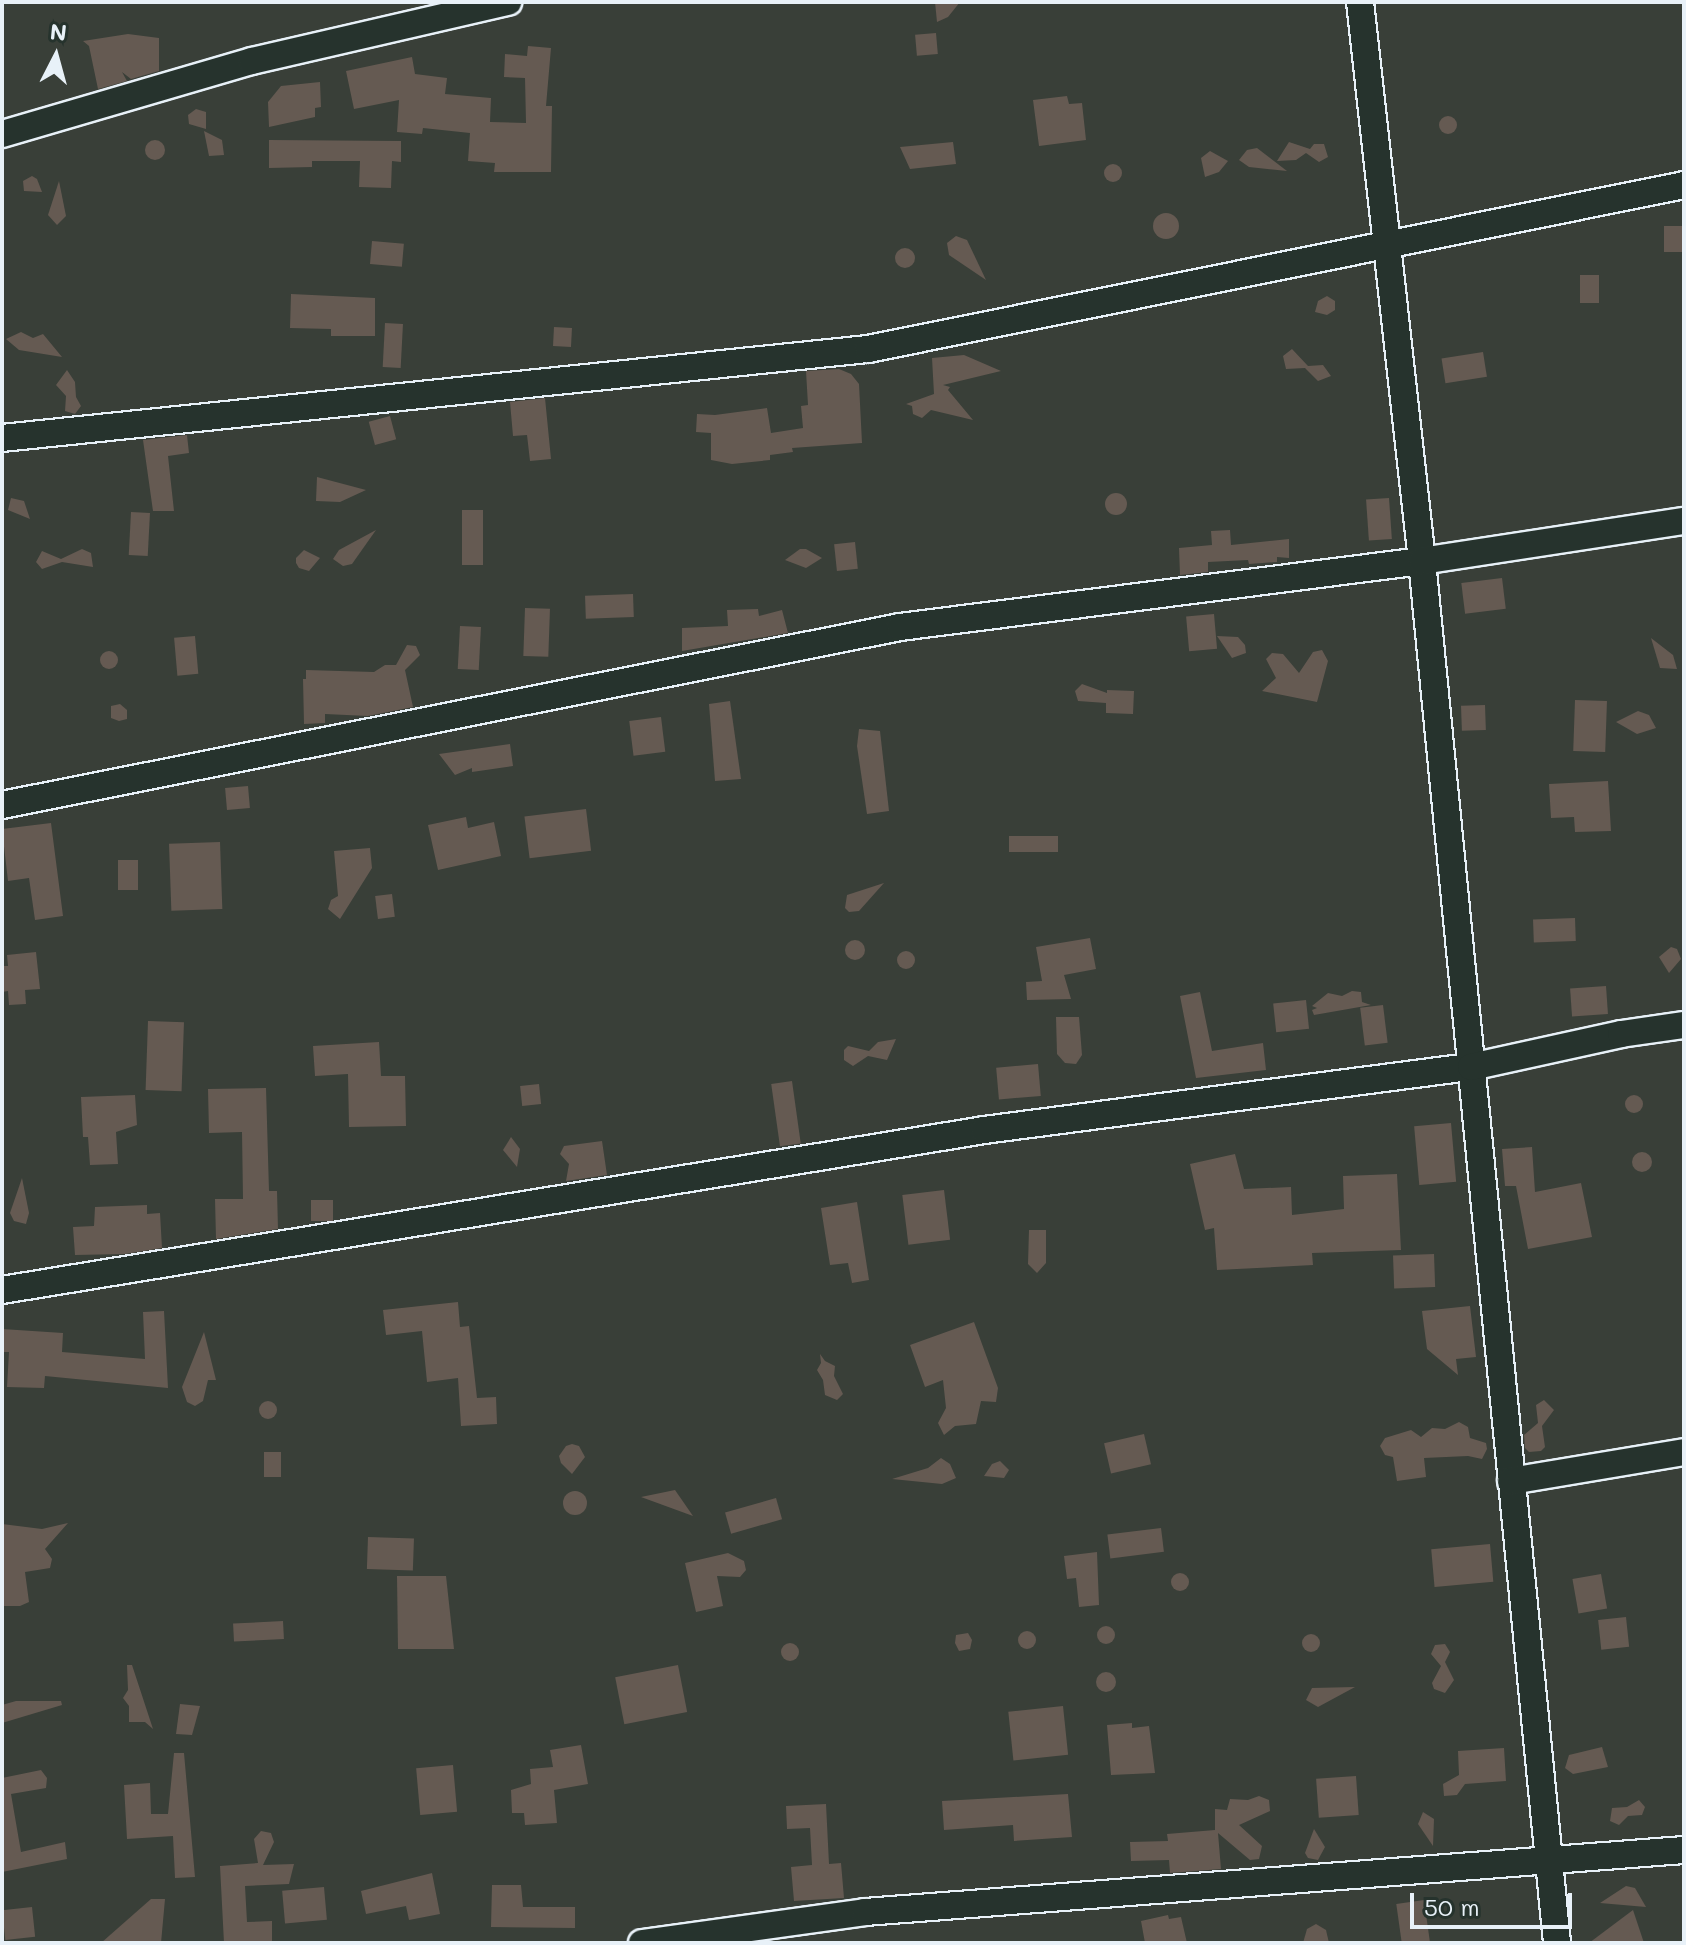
<!DOCTYPE html>
<style>
body{margin:0}
#map{position:relative;width:1686px;height:1945px;overflow:hidden;background:#393f38;font-family:Mali,sans-serif}
div>[style]{position:absolute}
.building>*{inset:0;background:#655a52;transform-origin:0 0}
.round{border-radius:50%}
.roads{filter:drop-shadow(2px 0 #e8f1f8) drop-shadow(-2px 0 #e8f1f8) drop-shadow(0 2px #e8f1f8) drop-shadow(0 -2px #e8f1f8)}
.minor>*{height:26px;margin:-13px;padding:0 13px;transform-origin:13px;border-radius:13px;background:#26332d}
span{translate:-50% -50%;white-space:nowrap;text-align:center;line-height:1.15;-webkit-text-stroke:6px #26332d;paint-order:stroke}
.frame{position:absolute;inset:0;border:4px solid #e8f1f8;pointer-events:none}
.north{position:absolute;left:16px;top:16px;width:80px;height:80px;-webkit-text-stroke:6px #26332d;paint-order:stroke;rotate:6deg;font-size:22px;font-weight:700;line-height:32px;text-align:center;color:#e8f1f8}
.north::after{content:'';display:block;margin:auto;width:28px;height:36px;background:#e8f1f8;clip-path:polygon(50% 0,100% 100%,50% 72%,0 100%)}
.scale{position:absolute;left:1410px;top:1893px;width:162px;height:36px;box-sizing:border-box;border:4px solid #e8f1f8;border-top:0;padding-left:10px;font-size:24px;line-height:28px;white-space:nowrap;color:#e8f1f8;-webkit-text-stroke:6px #26332d;paint-order:stroke}
</style>
<div id="map">
<div class="building">
<div style="clip-path:polygon(935px 2px,960px 2px,948px 17px,937px 22px)"></div>
<div style="left:936px;top:33px;width:21px;height:21px;rotate:85deg"></div>
<div style="clip-path:polygon(128px 34px,159px 38px,159px 71px,131px 79px,122px 72px,127px 81px,98px 89px,89px 46px,83px 41px)"></div>
<div style="clip-path:polygon(528px 46px,551px 48px,546px 106px,552px 106px,551px 172px,494px 172px,495px 163px,468px 161px,470px 133px,423px 128px,422px 134px,397px 132px,399px 100px,354px 109px,346px 71px,412px 57px,415px 74px,447px 78px,445px 94px,491px 98px,490px 122px,526px 123px,525px 78px,504px 77px,505px 54px,527px 56px)"></div>
<div style="clip-path:polygon(320px 82px,321px 107px,315px 108px,315px 117px,269px 127px,268px 102px,281px 86px)"></div>
<div style="clip-path:polygon(1067px 96px,1069px 104px,1082px 103px,1086px 140px,1039px 146px,1033px 100px)"></div>
<div style="clip-path:polygon(196px 109px,206px 112px,206px 129px,189px 124px,188px 115px)"></div>
<div class="round" style="left:1439px;top:116px;width:18px;height:18px"></div>
<div style="clip-path:polygon(204px 131px,222px 140px,224px 155px,209px 156px)"></div>
<div style="clip-path:polygon(269px 140px,401px 141px,401px 162px,392px 161px,391px 188px,359px 187px,360px 161px,312px 161px,312px 167px,269px 168px)"></div>
<div class="round" style="left:145px;top:140px;width:20px;height:20px"></div>
<div style="clip-path:polygon(953px 142px,956px 164px,910px 169px,900px 147px)"></div>
<div style="clip-path:polygon(1289px 142px,1310px 149px,1314px 144px,1324px 144px,1328px 157px,1319px 162px,1306px 153px,1296px 160px,1277px 161px)"></div>
<div style="clip-path:polygon(1257px 148px,1287px 171px,1249px 167px,1239px 160px,1247px 150px)"></div>
<div style="clip-path:polygon(1210px 151px,1228px 161px,1219px 172px,1205px 177px,1201px 158px)"></div>
<div class="round" style="left:1104px;top:164px;width:18px;height:18px"></div>
<div style="clip-path:polygon(32px 176px,37px 179px,42px 192px,24px 191px,23px 181px)"></div>
<div style="clip-path:polygon(59px 181px,66px 216px,57px 225px,48px 215px)"></div>
<div class="round" style="left:1153px;top:213px;width:26px;height:26px"></div>
<div style="left:1684px;top:226px;width:26px;height:20px;rotate:90deg"></div>
<div style="clip-path:polygon(956px 236px,967px 240px,986px 280px,949px 255px,947px 243px)"></div>
<div style="left:372px;top:241px;width:32px;height:23px;rotate:5deg"></div>
<div class="round" style="left:895px;top:248px;width:20px;height:20px"></div>
<div style="left:1580px;top:275px;width:19px;height:28px"></div>
<div style="clip-path:polygon(291px 294px,375px 298px,375px 336px,331px 336px,331px 329px,290px 328px)"></div>
<div style="clip-path:polygon(1327px 296px,1335px 301px,1335px 310px,1327px 315px,1315px 312px,1318px 301px)"></div>
<div style="left:385px;top:323px;width:18px;height:44px;rotate:3deg"></div>
<div style="left:554px;top:327px;width:18px;height:19px;rotate:3deg"></div>
<div style="clip-path:polygon(21px 332px,33px 338px,43px 334px,62px 357px,19px 350px,6px 339px)"></div>
<div style="clip-path:polygon(1292px 349px,1308px 366px,1323px 365px,1331px 376px,1318px 381px,1305px 368px,1286px 369px,1283px 356px)"></div>
<div style="left:1483px;top:352px;width:25px;height:42px;rotate:81deg"></div>
<div style="clip-path:polygon(964px 355px,1001px 371px,943px 385px,950px 387px,948px 390px,973px 420px,931px 410px,922px 418px,913px 414px,912px 406px,906px 404px,934px 394px,932px 358px)"></div>
<div style="clip-path:polygon(839px 369px,851px 374px,859px 384px,862px 443px,792px 448px,793px 452px,770px 455px,770px 460px,732px 464px,711px 460px,711px 433px,696px 432px,697px 414px,715px 415px,767px 408px,771px 433px,803px 428px,801px 406px,808px 405px,806px 371px)"></div>
<div style="clip-path:polygon(67px 370px,75px 382px,76px 397px,81px 406px,75px 414px,65px 411px,66px 396px,56px 385px)"></div>
<div style="clip-path:polygon(545px 398px,551px 459px,530px 461px,527px 435px,513px 436px,510px 402px)"></div>
<div style="left:390px;top:416px;width:24px;height:22px;rotate:75deg"></div>
<div style="clip-path:polygon(187px 435px,189px 453px,168px 456px,174px 511px,153px 511px,143px 440px)"></div>
<div style="clip-path:polygon(317px 477px,366px 490px,340px 502px,316px 501px)"></div>
<div class="round" style="left:1105px;top:493px;width:22px;height:22px"></div>
<div style="clip-path:polygon(11px 498px,24px 501px,30px 519px,8px 510px)"></div>
<div style="left:1389px;top:498px;width:41px;height:23px;rotate:86deg"></div>
<div style="left:462px;top:510px;width:21px;height:55px"></div>
<div style="left:131px;top:512px;width:19px;height:43px;rotate:3deg"></div>
<div style="clip-path:polygon(376px 530px,352px 564px,343px 566px,333px 559px,339px 550px)"></div>
<div style="clip-path:polygon(1230px 530px,1231px 545px,1289px 539px,1289px 558px,1277px 557px,1277px 562px,1249px 564px,1248px 560px,1208px 562px,1208px 572px,1180px 575px,1179px 548px,1212px 545px,1211px 531px)"></div>
<div style="left:855px;top:542px;width:27px;height:21px;rotate:84deg"></div>
<div style="clip-path:polygon(82px 549px,91px 553px,93px 567px,62px 562px,42px 569px,36px 562px,42px 551px,61px 559px)"></div>
<div style="clip-path:polygon(800px 549px,806px 549px,822px 558px,806px 568px,785px 560px)"></div>
<div style="clip-path:polygon(304px 550px,320px 558px,309px 571px,299px 568px,296px 563px,296px 558px)"></div>
<div style="left:1502px;top:578px;width:31px;height:41px;rotate:83deg"></div>
<div style="left:633px;top:594px;width:23px;height:48px;rotate:88deg"></div>
<div style="left:525px;top:608px;width:25px;height:48px;rotate:2deg"></div>
<div style="clip-path:polygon(758px 609px,759px 616px,782px 610px,788px 633px,682px 651px,682px 628px,728px 626px,727px 610px)"></div>
<div style="left:1214px;top:614px;width:35px;height:28px;rotate:85deg"></div>
<div style="left:460px;top:626px;width:21px;height:43px;rotate:3deg"></div>
<div style="left:195px;top:636px;width:38px;height:21px;rotate:85deg"></div>
<div style="clip-path:polygon(1217px 636px,1238px 637px,1245px 645px,1246px 653px,1232px 658px)"></div>
<div style="clip-path:polygon(1651px 638px,1673px 655px,1677px 669px,1660px 668px)"></div>
<div style="clip-path:polygon(407px 645px,416px 646px,420px 655px,405px 670px,413px 707px,368px 716px,325px 714px,325px 723px,304px 724px,303px 679px,306px 679px,306px 670px,374px 672px,385px 665px,396px 665px)"></div>
<div style="clip-path:polygon(1322px 650px,1328px 661px,1317px 702px,1262px 691px,1276px 678px,1266px 659px,1272px 653px,1283px 654px,1299px 673px,1313px 652px)"></div>
<div class="round" style="left:100px;top:651px;width:18px;height:18px"></div>
<div style="clip-path:polygon(1082px 684px,1107px 693px,1107px 690px,1134px 691px,1133px 714px,1106px 713px,1106px 703px,1078px 701px,1075px 691px)"></div>
<div style="left:1575px;top:700px;width:32px;height:51px;rotate:2deg"></div>
<div style="clip-path:polygon(730px 701px,741px 779px,715px 781px,709px 704px)"></div>
<div style="clip-path:polygon(120px 704px,127px 710px,127px 719px,119px 721px,111px 718px,111px 706px)"></div>
<div style="left:1485px;top:705px;width:25px;height:24px;rotate:88deg"></div>
<div style="clip-path:polygon(1638px 711px,1649px 715px,1656px 728px,1637px 734px,1616px 722px)"></div>
<div style="left:661px;top:717px;width:35px;height:32px;rotate:83deg"></div>
<div style="clip-path:polygon(859px 729px,880px 731px,889px 811px,867px 814px,857px 746px)"></div>
<div style="clip-path:polygon(510px 744px,513px 766px,472px 772px,472px 768px,455px 775px,439px 754px)"></div>
<div style="clip-path:polygon(1608px 781px,1611px 831px,1575px 832px,1574px 817px,1551px 818px,1549px 784px)"></div>
<div style="left:248px;top:786px;width:22px;height:23px;rotate:85deg"></div>
<div style="left:586px;top:809px;width:42px;height:62px;rotate:83deg"></div>
<div style="clip-path:polygon(466px 817px,468px 828px,494px 822px,501px 856px,438px 870px,428px 825px)"></div>
<div style="clip-path:polygon(51px 823px,63px 916px,35px 920px,29px 878px,8px 881px,2px 829px)"></div>
<div style="left:1058px;top:836px;width:16px;height:49px;rotate:90deg"></div>
<div style="left:220px;top:842px;width:67px;height:51px;rotate:88deg"></div>
<div style="clip-path:polygon(370px 848px,372px 868px,340px 919px,328px 909px,331px 900px,338px 896px,334px 851px)"></div>
<div style="left:118px;top:860px;width:20px;height:30px"></div>
<div style="clip-path:polygon(884px 883px,859px 911px,849px 912px,845px 908px,847px 895px)"></div>
<div style="left:392px;top:894px;width:23px;height:17px;rotate:83deg"></div>
<div style="left:1575px;top:918px;width:23px;height:42px;rotate:88deg"></div>
<div style="clip-path:polygon(1090px 938px,1096px 969px,1064px 975px,1071px 999px,1027px 1000px,1026px 982px,1042px 981px,1036px 947px)"></div>
<div class="round" style="left:845px;top:940px;width:20px;height:20px"></div>
<div style="clip-path:polygon(1671px 947px,1677px 949px,1681px 959px,1669px 973px,1659px 957px)"></div>
<div class="round" style="left:897px;top:951px;width:18px;height:18px"></div>
<div style="clip-path:polygon(36px 952px,40px 989px,25px 990px,26px 1004px,9px 1005px,8px 991px,2px 992px,2px 966px,8px 966px,7px 955px)"></div>
<div style="left:1606px;top:986px;width:28px;height:36px;rotate:86deg"></div>
<div style="clip-path:polygon(1352px 991px,1361px 992px,1362px 1002px,1371px 1005px,1314px 1015px,1312px 1010px,1317px 1008px,1312px 1006px,1328px 993px,1342px 996px)"></div>
<div style="clip-path:polygon(1200px 992px,1212px 1051px,1263px 1043px,1266px 1070px,1196px 1078px,1180px 996px)"></div>
<div style="left:1306px;top:1000px;width:29px;height:33px;rotate:84deg"></div>
<div style="left:1383px;top:1005px;width:38px;height:23px;rotate:83deg"></div>
<div style="clip-path:polygon(1056px 1017px,1079px 1017px,1082px 1055px,1076px 1064px,1065px 1063px,1057px 1054px)"></div>
<div style="left:148px;top:1021px;width:36px;height:69px;rotate:2deg"></div>
<div style="clip-path:polygon(896px 1039px,887px 1060px,868px 1056px,853px 1066px,844px 1060px,844px 1050px,848px 1046px,869px 1051px,878px 1042px)"></div>
<div style="clip-path:polygon(379px 1042px,381px 1076px,405px 1076px,406px 1126px,349px 1127px,348px 1074px,315px 1076px,313px 1046px)"></div>
<div style="left:1038px;top:1064px;width:32px;height:42px;rotate:85deg"></div>
<div style="left:792px;top:1081px;width:63px;height:21px;rotate:82deg"></div>
<div style="left:539px;top:1084px;width:20px;height:19px;rotate:84deg"></div>
<div style="clip-path:polygon(266px 1088px,269px 1191px,277px 1191px,278px 1229px,216px 1239px,215px 1199px,243px 1199px,242px 1132px,209px 1133px,208px 1089px)"></div>
<div style="clip-path:polygon(135px 1095px,137px 1125px,116px 1132px,118px 1164px,90px 1165px,88px 1137px,83px 1137px,81px 1097px)"></div>
<div class="round" style="left:1625px;top:1095px;width:18px;height:18px"></div>
<div style="left:1451px;top:1123px;width:59px;height:37px;rotate:85deg"></div>
<div style="clip-path:polygon(511px 1137px,520px 1149px,517px 1167px,503px 1150px)"></div>
<div style="clip-path:polygon(602px 1141px,607px 1175px,566px 1181px,569px 1164px,560px 1154px,564px 1146px)"></div>
<div style="clip-path:polygon(1532px 1147px,1535px 1192px,1581px 1183px,1592px 1237px,1528px 1249px,1516px 1186px,1505px 1186px,1502px 1149px)"></div>
<div class="round" style="left:1632px;top:1152px;width:20px;height:20px"></div>
<div style="clip-path:polygon(1235px 1154px,1244px 1189px,1291px 1187px,1292px 1215px,1344px 1209px,1343px 1176px,1397px 1174px,1401px 1250px,1312px 1253px,1313px 1265px,1217px 1270px,1214px 1228px,1205px 1230px,1190px 1164px)"></div>
<div style="clip-path:polygon(22px 1178px,29px 1213px,26px 1224px,14px 1221px,10px 1213px)"></div>
<div style="left:944px;top:1190px;width:50px;height:42px;rotate:83deg"></div>
<div style="left:311px;top:1200px;width:22px;height:21px"></div>
<div style="clip-path:polygon(857px 1202px,869px 1280px,852px 1283px,848px 1263px,830px 1265px,821px 1208px)"></div>
<div style="clip-path:polygon(147px 1205px,147px 1214px,160px 1213px,162px 1248px,125px 1254px,75px 1255px,73px 1227px,94px 1226px,95px 1207px)"></div>
<div style="clip-path:polygon(1029px 1230px,1046px 1230px,1046px 1263px,1037px 1273px,1028px 1264px)"></div>
<div style="left:1434px;top:1254px;width:33px;height:41px;rotate:88deg"></div>
<div style="clip-path:polygon(458px 1302px,460px 1327px,469px 1326px,477px 1398px,496px 1397px,497px 1424px,461px 1426px,458px 1378px,427px 1382px,422px 1331px,386px 1335px,383px 1310px)"></div>
<div style="clip-path:polygon(1470px 1306px,1476px 1357px,1456px 1359px,1458px 1375px,1427px 1349px,1422px 1311px)"></div>
<div style="clip-path:polygon(164px 1311px,168px 1388px,45px 1376px,44px 1388px,7px 1387px,9px 1352px,2px 1352px,2px 1329px,63px 1333px,62px 1352px,145px 1359px,143px 1312px)"></div>
<div style="clip-path:polygon(974px 1322px,998px 1388px,996px 1402px,981px 1401px,976px 1424px,955px 1426px,944px 1435px,938px 1423px,946px 1408px,943px 1380px,925px 1387px,910px 1345px)"></div>
<div style="clip-path:polygon(204px 1332px,216px 1380px,208px 1380px,203px 1401px,195px 1406px,187px 1402px,182px 1387px)"></div>
<div style="clip-path:polygon(820px 1354px,825px 1361px,835px 1366px,834px 1376px,843px 1394px,837px 1400px,825px 1395px,823px 1380px,817px 1370px,821px 1363px)"></div>
<div style="clip-path:polygon(1544px 1400px,1554px 1410px,1542px 1426px,1545px 1447px,1541px 1451px,1529px 1452px,1525px 1448px,1524px 1435px,1538px 1423px,1536px 1405px)"></div>
<div class="round" style="left:259px;top:1401px;width:18px;height:18px"></div>
<div style="clip-path:polygon(1459px 1422px,1468px 1427px,1470px 1438px,1486px 1443px,1487px 1449px,1482px 1459px,1468px 1456px,1424px 1458px,1426px 1477px,1397px 1481px,1393px 1457px,1385px 1455px,1380px 1446px,1385px 1438px,1411px 1430px,1421px 1437px,1432px 1428px,1445px 1429px)"></div>
<div style="left:1144px;top:1434px;width:31px;height:41px;rotate:77deg"></div>
<div style="clip-path:polygon(572px 1444px,579px 1446px,585px 1457px,572px 1474px,561px 1463px,559px 1456px,566px 1446px)"></div>
<div style="left:264px;top:1452px;width:17px;height:25px"></div>
<div style="clip-path:polygon(941px 1458px,950px 1464px,956px 1478px,942px 1484px,892px 1479px,928px 1468px)"></div>
<div style="clip-path:polygon(1000px 1461px,1009px 1470px,1004px 1478px,984px 1476px,992px 1464px)"></div>
<div style="clip-path:polygon(675px 1490px,693px 1516px,641px 1497px)"></div>
<div class="round" style="left:563px;top:1491px;width:24px;height:24px"></div>
<div style="left:776px;top:1498px;width:22px;height:53px;rotate:74deg"></div>
<div style="clip-path:polygon(68px 1523px,45px 1549px,52px 1559px,50px 1568px,25px 1572px,29px 1602px,20px 1606px,2px 1606px,2px 1524px,42px 1529px)"></div>
<div style="left:1161px;top:1528px;width:24px;height:54px;rotate:83deg"></div>
<div style="left:368px;top:1537px;width:46px;height:32px;rotate:2deg"></div>
<div style="left:1490px;top:1544px;width:38px;height:59px;rotate:85deg"></div>
<div style="clip-path:polygon(1097px 1552px,1099px 1605px,1079px 1607px,1076px 1578px,1067px 1579px,1064px 1556px)"></div>
<div style="clip-path:polygon(728px 1553px,744px 1561px,746px 1570px,740px 1577px,717px 1576px,723px 1606px,696px 1612px,685px 1563px)"></div>
<div class="round" style="left:1171px;top:1573px;width:18px;height:18px"></div>
<div style="left:1601px;top:1574px;width:35px;height:29px;rotate:80deg"></div>
<div style="clip-path:polygon(397px 1576px,446px 1576px,454px 1649px,398px 1649px)"></div>
<div style="left:1626px;top:1617px;width:30px;height:28px;rotate:84deg"></div>
<div style="left:283px;top:1621px;width:18px;height:50px;rotate:87deg"></div>
<div class="round" style="left:1097px;top:1626px;width:18px;height:18px"></div>
<div class="round" style="left:1018px;top:1631px;width:18px;height:18px"></div>
<div style="clip-path:polygon(968px 1633px,972px 1640px,970px 1649px,959px 1651px,955px 1643px,956px 1635px)"></div>
<div class="round" style="left:1302px;top:1634px;width:18px;height:18px"></div>
<div class="round" style="left:781px;top:1643px;width:18px;height:18px"></div>
<div style="clip-path:polygon(1445px 1644px,1450px 1652px,1445px 1662px,1454px 1680px,1445px 1693px,1434px 1689px,1432px 1683px,1441px 1666px,1431px 1654px,1435px 1645px)"></div>
<div style="clip-path:polygon(127px 1665px,132px 1665px,153px 1729px,145px 1722px,129px 1722px,129px 1706px,123px 1698px,128px 1690px)"></div>
<div style="left:678px;top:1665px;width:48px;height:64px;rotate:79deg"></div>
<div class="round" style="left:1096px;top:1672px;width:20px;height:20px"></div>
<div style="clip-path:polygon(1355px 1687px,1318px 1707px,1306px 1700px,1312px 1688px)"></div>
<div style="clip-path:polygon(16px 1701px,61px 1701px,62px 1705px,2px 1723px,2px 1705px)"></div>
<div style="clip-path:polygon(180px 1704px,200px 1706px,192px 1735px,176px 1734px)"></div>
<div style="left:1063px;top:1706px;width:49px;height:55px;rotate:84deg"></div>
<div style="clip-path:polygon(1132px 1723px,1132px 1728px,1149px 1726px,1155px 1773px,1111px 1775px,1107px 1725px)"></div>
<div style="clip-path:polygon(581px 1745px,588px 1784px,554px 1790px,557px 1823px,525px 1825px,524px 1813px,512px 1813px,511px 1790px,531px 1784px,530px 1769px,553px 1767px,550px 1750px)"></div>
<div style="clip-path:polygon(1602px 1747px,1608px 1767px,1573px 1774px,1565px 1768px,1569px 1755px)"></div>
<div style="clip-path:polygon(1504px 1748px,1506px 1781px,1465px 1784px,1457px 1795px,1444px 1796px,1443px 1784px,1459px 1775px,1458px 1751px)"></div>
<div style="clip-path:polygon(174px 1753px,184px 1753px,195px 1877px,175px 1878px,173px 1836px,127px 1839px,124px 1785px,150px 1783px,151px 1814px,168px 1814px)"></div>
<div style="left:453px;top:1765px;width:47px;height:37px;rotate:85deg"></div>
<div style="clip-path:polygon(41px 1770px,47px 1778px,46px 1788px,11px 1794px,21px 1852px,65px 1842px,67px 1859px,2px 1872px,2px 1778px)"></div>
<div style="left:1356px;top:1776px;width:39px;height:40px;rotate:86deg"></div>
<div style="clip-path:polygon(1068px 1794px,1072px 1837px,1014px 1841px,1013px 1825px,944px 1830px,942px 1801px)"></div>
<div style="clip-path:polygon(1259px 1796px,1269px 1800px,1270px 1811px,1239px 1825px,1262px 1846px,1259px 1859px,1250px 1860px,1218px 1833px,1221px 1869px,1170px 1873px,1169px 1860px,1131px 1861px,1130px 1842px,1168px 1841px,1167px 1834px,1215px 1830px,1215px 1809px,1227px 1810px,1230px 1799px,1248px 1800px)"></div>
<div style="clip-path:polygon(1639px 1800px,1645px 1807px,1642px 1815px,1628px 1816px,1619px 1825px,1610px 1821px,1612px 1808px,1627px 1807px)"></div>
<div style="clip-path:polygon(826px 1804px,829px 1864px,841px 1863px,844px 1898px,794px 1901px,791px 1867px,812px 1865px,810px 1828px,787px 1829px,786px 1806px)"></div>
<div style="clip-path:polygon(1423px 1812px,1434px 1819px,1433px 1846px,1418px 1824px)"></div>
<div style="clip-path:polygon(1314px 1829px,1325px 1847px,1318px 1860px,1308px 1858px,1305px 1853px)"></div>
<div style="clip-path:polygon(261px 1831px,271px 1833px,274px 1842px,263px 1865px,294px 1864px,289px 1884px,245px 1886px,247px 1922px,272px 1921px,272px 1943px,224px 1943px,220px 1866px,258px 1863px,254px 1839px)"></div>
<div style="clip-path:polygon(432px 1873px,440px 1914px,409px 1920px,406px 1906px,366px 1914px,361px 1891px)"></div>
<div style="clip-path:polygon(492px 1885px,521px 1885px,523px 1907px,575px 1907px,575px 1928px,491px 1927px)"></div>
<div style="clip-path:polygon(1626px 1886px,1635px 1888px,1646px 1907px,1600px 1903px)"></div>
<div style="left:324px;top:1887px;width:33px;height:42px;rotate:85deg"></div>
<div style="clip-path:polygon(151px 1899px,165px 1899px,161px 1943px,101px 1943px)"></div>
<div style="left:1424px;top:1900px;width:43px;height:28px;rotate:82deg"></div>
<div style="left:32px;top:1907px;width:30px;height:30px;rotate:84deg"></div>
<div style="clip-path:polygon(1633px 1910px,1644px 1943px,1589px 1943px)"></div>
<div style="clip-path:polygon(1168px 1915px,1169px 1919px,1181px 1917px,1187px 1943px,1145px 1943px,1141px 1921px)"></div>
<div style="clip-path:polygon(1316px 1924px,1326px 1930px,1329px 1943px,1303px 1943px,1307px 1929px)"></div>
</div>
<div class="roads">
<div class="minor">
<div style="left:1360px;top:2px;width:562px;rotate:83.67deg"></div>
<div style="left:1422px;top:561px;width:1389px;rotate:84.42deg"></div>
<div style="left:2px;top:134px;width:260px;rotate:-16.3deg"></div>
<div style="left:252px;top:61px;width:263px;rotate:-13deg"></div>
<div style="left:2px;top:438px;width:871px;rotate:-5.87deg"></div>
<div style="left:868px;top:349px;width:832px;rotate:-11.36deg"></div>
<div style="left:2px;top:805px;width:915px;rotate:-11.21deg"></div>
<div style="left:900px;top:627px;width:526px;rotate:-7.21deg"></div>
<div style="left:1422px;top:561px;width:265px;rotate:-8.7deg"></div>
<div style="left:2px;top:1290px;width:995px;rotate:-9.25deg"></div>
<div style="left:984px;top:1130px;width:491px;rotate:-7.4deg"></div>
<div style="left:1471px;top:1067px;width:154px;rotate:-12.4deg"></div>
<div style="left:1621px;top:1034px;width:64px;rotate:-8.1deg"></div>
<div style="left:1511px;top:1481px;width:175px;rotate:-9.5deg"></div>
<div style="left:642px;top:1943px;width:225px;rotate:-7.9deg"></div>
<div style="left:865px;top:1912px;width:821px;rotate:-4.33deg"></div>
</div>
</div>
<div class="frame"></div>
<div class="north">N</div>
<div class="scale">50 m</div>
</div>
